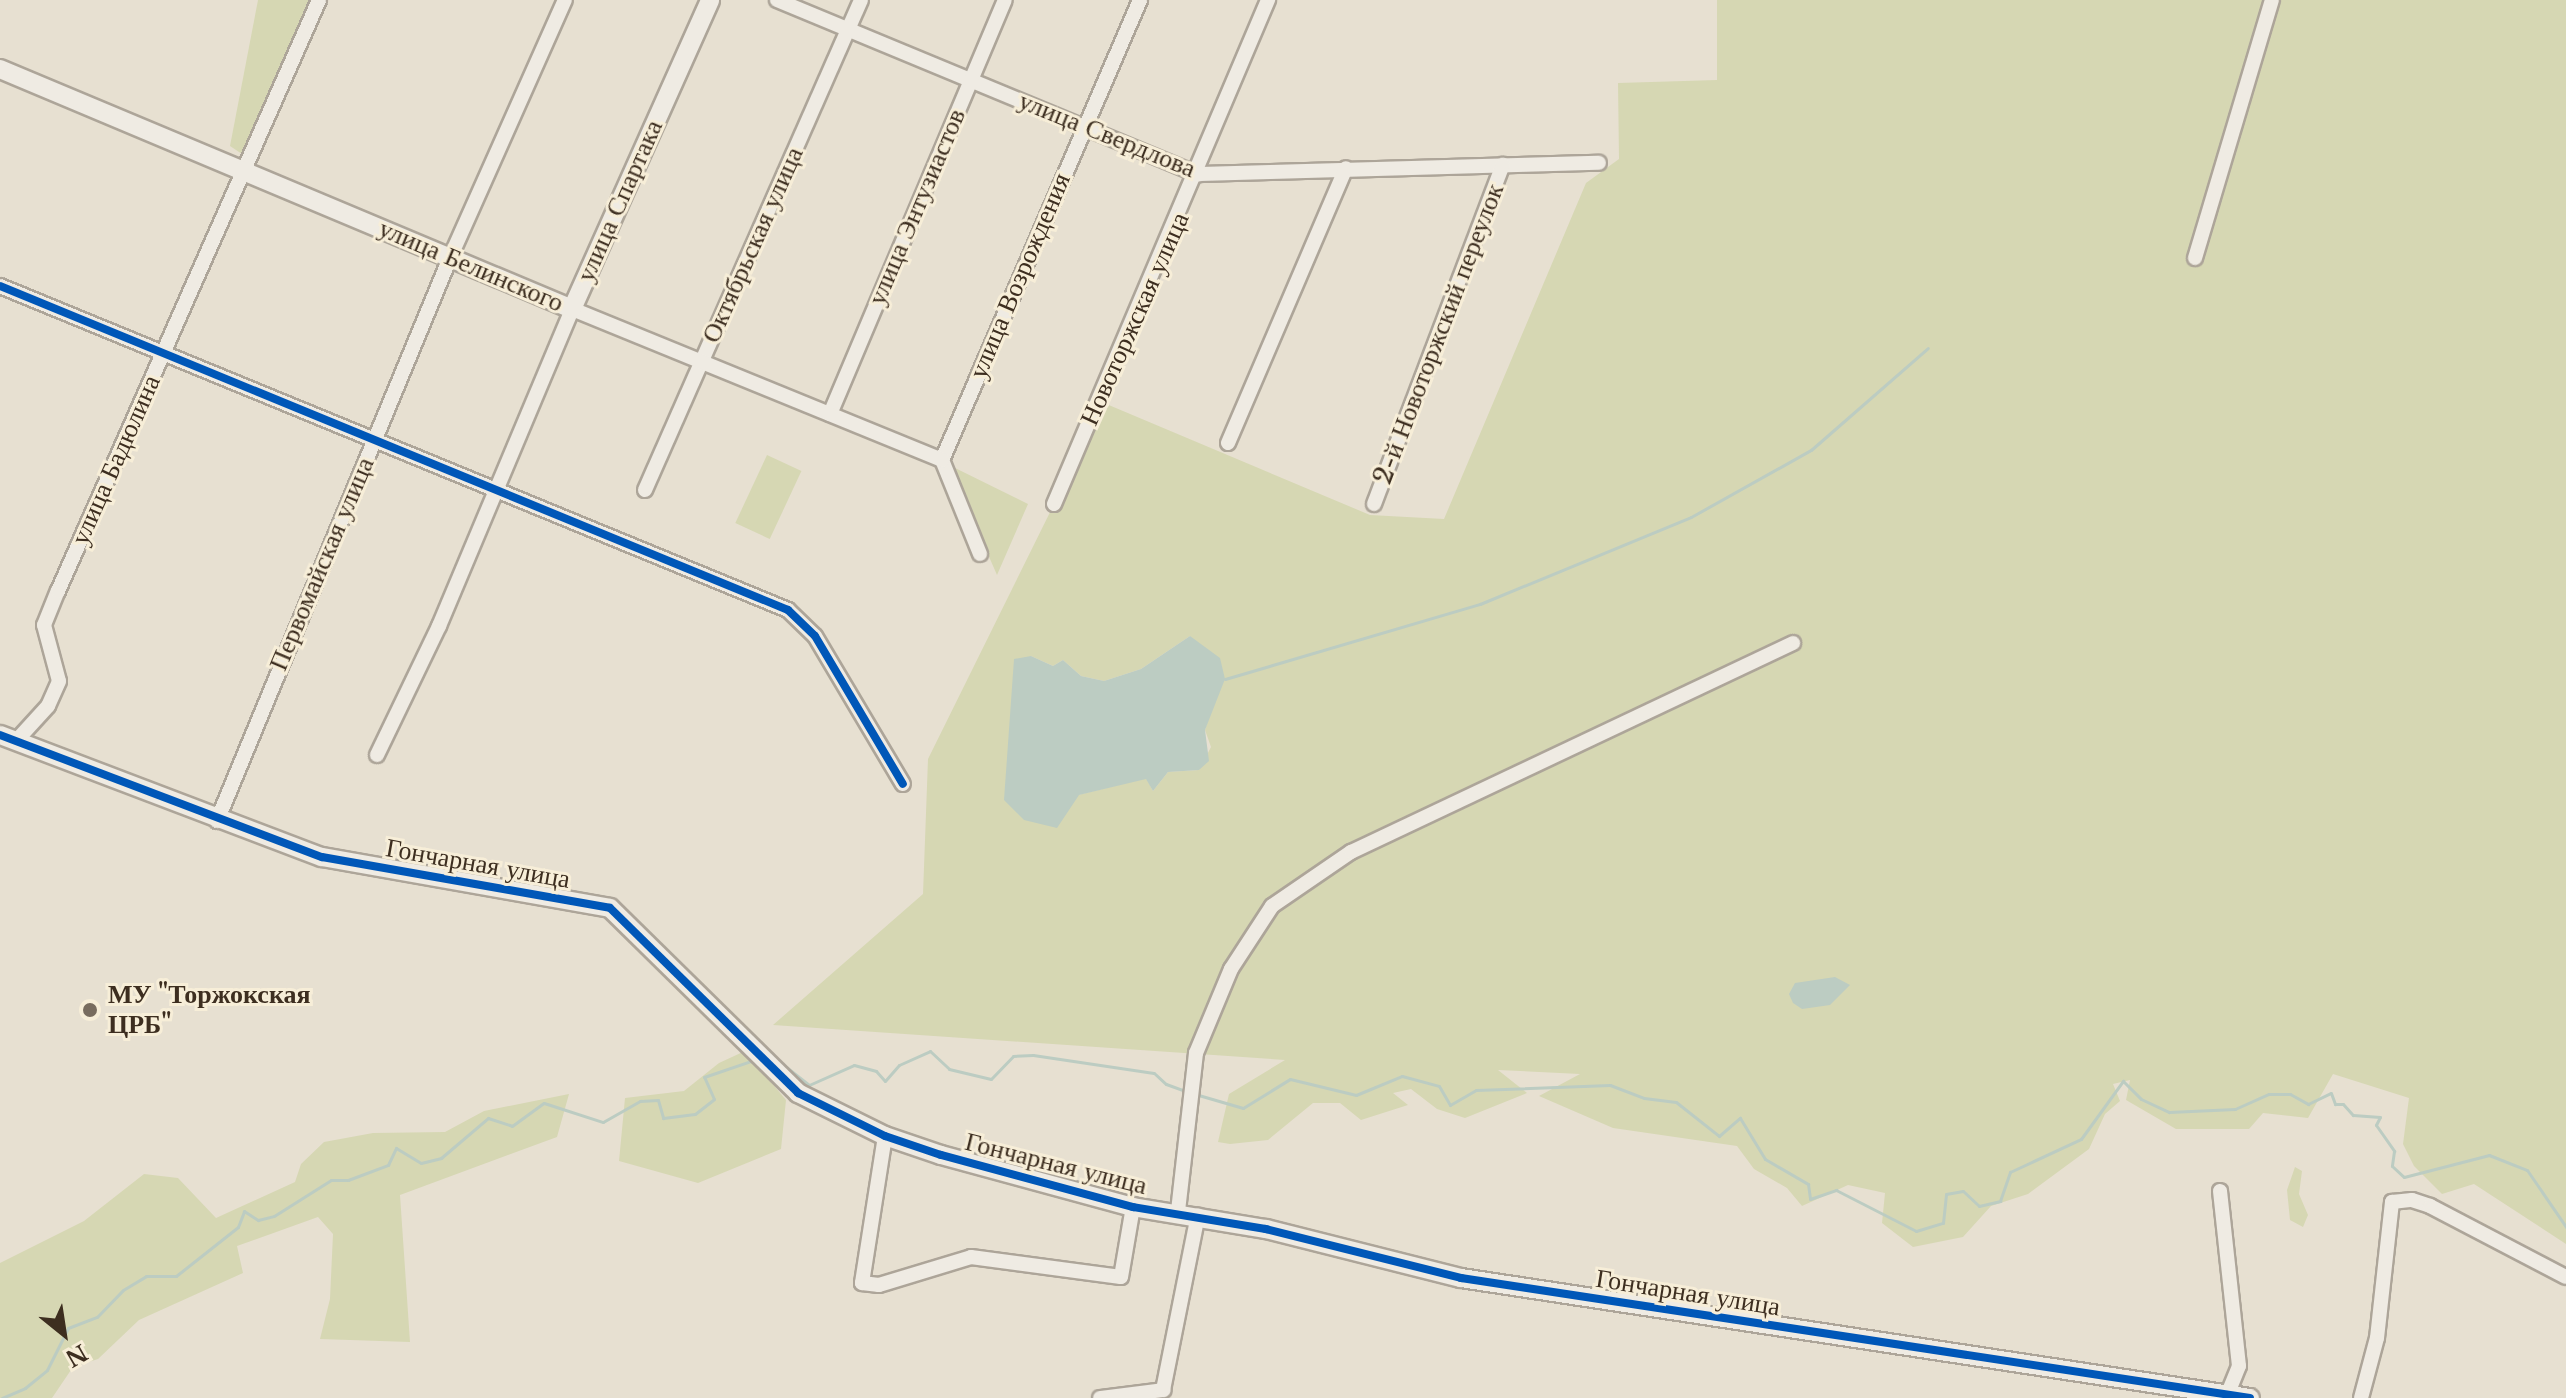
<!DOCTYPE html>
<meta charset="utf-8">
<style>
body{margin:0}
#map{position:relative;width:2566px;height:1398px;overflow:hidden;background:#e7e0d1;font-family:"Libre Baskerville",serif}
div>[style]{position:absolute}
.green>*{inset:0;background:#d6d7b3;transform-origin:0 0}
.water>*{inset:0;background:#bcccc2}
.stream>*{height:3px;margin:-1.5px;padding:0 1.5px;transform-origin:1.5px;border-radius:1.5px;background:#bcccc2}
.roads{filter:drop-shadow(2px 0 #ada599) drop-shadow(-2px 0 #ada599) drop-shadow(0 2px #ada599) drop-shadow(0 -2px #ada599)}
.street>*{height:14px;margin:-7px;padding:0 7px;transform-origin:7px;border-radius:7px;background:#efebe3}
.secondary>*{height:18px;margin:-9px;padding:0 9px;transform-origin:9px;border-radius:9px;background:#efebe3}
.cycleway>*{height:8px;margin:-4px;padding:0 4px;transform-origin:4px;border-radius:4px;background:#0057b8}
.dots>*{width:22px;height:22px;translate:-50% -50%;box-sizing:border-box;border:4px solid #f7eed8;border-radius:50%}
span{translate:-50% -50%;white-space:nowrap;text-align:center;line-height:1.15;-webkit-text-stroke:6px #f7eed8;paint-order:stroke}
.street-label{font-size:26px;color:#3d2e20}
.poi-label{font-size:26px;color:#3d2e20;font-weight:700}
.left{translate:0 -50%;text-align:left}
.north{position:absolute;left:24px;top:1294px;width:80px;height:80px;-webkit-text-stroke:6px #f7eed8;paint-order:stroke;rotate:150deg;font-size:22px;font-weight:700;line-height:32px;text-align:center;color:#3d2e20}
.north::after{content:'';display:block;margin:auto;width:28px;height:36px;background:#3d2e20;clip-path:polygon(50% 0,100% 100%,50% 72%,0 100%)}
</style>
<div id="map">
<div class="green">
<div style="clip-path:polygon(258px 0,312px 0,245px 156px,230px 146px)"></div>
<div style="clip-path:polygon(evenodd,1717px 0,2566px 0,2566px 1244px,2474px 1184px,2442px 1194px,2414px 1166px,2403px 1144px,2409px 1098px,2333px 1074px,2308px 1118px,2263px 1113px,2249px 1129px,2176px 1129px,2126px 1100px,2130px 1080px,2113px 1084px,2120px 1101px,2105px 1114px,2089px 1149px,2028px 1194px,1991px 1206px,1963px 1237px,1913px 1247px,1882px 1223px,1885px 1193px,1848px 1185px,1802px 1206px,1787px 1188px,1754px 1169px,1737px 1146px,1613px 1128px,1539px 1096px,1580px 1074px,1498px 1070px,1527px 1093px,1465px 1118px,1437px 1109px,1411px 1089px,1393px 1093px,1408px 1105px,1361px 1120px,1340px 1103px,1313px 1103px,1268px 1140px,1230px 1144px,1218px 1142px,1229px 1094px,1285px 1060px,773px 1025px,923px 894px,928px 759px,1104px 403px,1370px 515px,1444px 519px,1586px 183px,1619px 159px,1618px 83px,1717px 80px,1717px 0,1190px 636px,1216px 692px,1205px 730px,1211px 747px,1199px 770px,1168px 772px,1153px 791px,1146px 778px,1078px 795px,1060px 816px,1031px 656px,1053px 666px,1063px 660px,1081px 676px,1104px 681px,1141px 669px,1190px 636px)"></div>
<div style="left:767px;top:455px;width:38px;height:75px;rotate:25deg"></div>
<div style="clip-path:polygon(949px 465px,1028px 504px,997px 575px)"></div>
<div style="clip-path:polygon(745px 1051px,786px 1100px,781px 1149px,698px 1183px,619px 1161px,625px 1098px,684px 1091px,719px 1063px)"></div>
<div style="clip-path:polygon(569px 1094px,557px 1137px,400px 1195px,410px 1342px,320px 1339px,330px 1299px,333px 1234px,318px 1217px,237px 1246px,243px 1273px,139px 1320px,98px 1359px,73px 1367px,52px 1398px,0 1398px,0 1263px,84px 1221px,144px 1174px,178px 1178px,216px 1218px,295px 1182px,301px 1164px,324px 1142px,373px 1133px,445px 1132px,484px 1111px)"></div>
<div style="clip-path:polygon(2295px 1167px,2302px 1171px,2299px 1194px,2308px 1215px,2303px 1227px,2290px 1220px,2287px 1190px)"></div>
</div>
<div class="water">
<div style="clip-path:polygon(1190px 636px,1220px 658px,1225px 679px,1205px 730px,1209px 761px,1199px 770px,1168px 772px,1153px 791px,1146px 779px,1079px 795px,1057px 828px,1024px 820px,1004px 800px,1014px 659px,1031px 656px,1053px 666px,1063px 660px,1081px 676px,1104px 681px,1141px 669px)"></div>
<div style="clip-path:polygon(1835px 977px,1850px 985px,1830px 1005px,1802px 1009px,1793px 1003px,1789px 994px,1795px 983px)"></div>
</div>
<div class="stream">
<div style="left:1225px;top:679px;width:266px;rotate:-16.4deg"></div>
<div style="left:1480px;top:604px;width:228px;rotate:-22.4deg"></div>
<div style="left:1691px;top:517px;width:137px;rotate:-29.2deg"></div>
<div style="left:1811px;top:450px;width:155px;rotate:-41.1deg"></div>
<div style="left:776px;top:1059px;width:42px;rotate:38.2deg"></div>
<div style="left:809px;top:1085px;width:49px;rotate:-24deg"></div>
<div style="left:854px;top:1065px;width:23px;rotate:15deg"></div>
<div style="left:876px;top:1071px;width:13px;rotate:48deg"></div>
<div style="left:885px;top:1081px;width:21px;rotate:-49deg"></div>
<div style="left:899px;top:1065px;width:34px;rotate:-24deg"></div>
<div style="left:930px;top:1051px;width:26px;rotate:43deg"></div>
<div style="left:949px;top:1069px;width:43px;rotate:13.4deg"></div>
<div style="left:991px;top:1079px;width:32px;rotate:-46deg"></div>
<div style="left:1013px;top:1056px;width:20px;rotate:-3deg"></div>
<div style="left:1033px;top:1055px;width:122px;rotate:8.5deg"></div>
<div style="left:1154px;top:1073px;width:16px;rotate:43deg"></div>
<div style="left:1166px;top:1084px;width:23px;rotate:20deg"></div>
<div style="left:1195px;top:1094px;width:50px;rotate:16.3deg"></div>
<div style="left:1243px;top:1108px;width:55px;rotate:-31.7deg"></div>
<div style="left:1290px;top:1079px;width:68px;rotate:13.6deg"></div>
<div style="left:1356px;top:1095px;width:50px;rotate:-22.4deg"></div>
<div style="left:1402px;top:1076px;width:38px;rotate:15deg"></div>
<div style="left:1439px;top:1086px;width:22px;rotate:60deg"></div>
<div style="left:1450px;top:1105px;width:30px;rotate:-30deg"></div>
<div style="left:1476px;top:1090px;width:134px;rotate:-2.1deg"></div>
<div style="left:1610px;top:1085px;width:36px;rotate:21deg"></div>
<div style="left:1644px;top:1098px;width:32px;rotate:7deg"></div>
<div style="left:1676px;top:1102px;width:55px;rotate:38.3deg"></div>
<div style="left:1719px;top:1136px;width:28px;rotate:-41deg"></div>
<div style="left:1740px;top:1118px;width:48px;rotate:58.6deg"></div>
<div style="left:1765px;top:1159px;width:50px;rotate:30.2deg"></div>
<div style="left:1808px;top:1184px;width:15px;rotate:82deg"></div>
<div style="left:1810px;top:1199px;width:28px;rotate:-19deg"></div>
<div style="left:1836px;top:1190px;width:90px;rotate:27.1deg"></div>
<div style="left:1916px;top:1231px;width:28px;rotate:-17deg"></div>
<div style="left:1943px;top:1223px;width:29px;rotate:-84deg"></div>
<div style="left:1946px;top:1194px;width:17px;rotate:-10deg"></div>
<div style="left:1963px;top:1191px;width:22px;rotate:43deg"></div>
<div style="left:1979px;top:1206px;width:22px;rotate:-13deg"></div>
<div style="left:2000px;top:1201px;width:31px;rotate:-71deg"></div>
<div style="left:2010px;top:1172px;width:78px;rotate:-24.9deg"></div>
<div style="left:2081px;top:1139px;width:72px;rotate:-54.1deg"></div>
<div style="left:2123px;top:1081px;width:25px;rotate:45deg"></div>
<div style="left:2141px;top:1099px;width:31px;rotate:25deg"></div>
<div style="left:2169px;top:1112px;width:66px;rotate:-2.6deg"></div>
<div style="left:2235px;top:1109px;width:37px;rotate:-24deg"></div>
<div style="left:2269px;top:1094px;width:21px"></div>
<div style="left:2290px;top:1094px;width:21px;rotate:29deg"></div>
<div style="left:2308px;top:1104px;width:25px;rotate:-26deg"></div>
<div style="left:2331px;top:1093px;width:12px;rotate:70deg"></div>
<div style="left:2335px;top:1104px;width:8px"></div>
<div style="left:2343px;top:1104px;width:15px;rotate:48deg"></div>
<div style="left:2353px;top:1115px;width:27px;rotate:4deg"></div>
<div style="left:2380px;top:1117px;width:9px;rotate:117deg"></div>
<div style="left:2376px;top:1125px;width:32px;rotate:55deg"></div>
<div style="left:2394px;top:1151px;width:15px;rotate:98deg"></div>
<div style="left:2392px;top:1166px;width:16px;rotate:43deg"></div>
<div style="left:2404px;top:1177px;width:88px;rotate:-14.5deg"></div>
<div style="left:2489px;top:1155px;width:41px;rotate:21.5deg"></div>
<div style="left:2527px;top:1170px;width:69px;rotate:55.6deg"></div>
<div style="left:2px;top:1398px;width:25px;rotate:-23deg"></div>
<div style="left:25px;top:1388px;width:28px;rotate:-39deg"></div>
<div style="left:47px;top:1370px;width:47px;rotate:-63.4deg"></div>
<div style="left:68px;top:1328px;width:31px;rotate:-21deg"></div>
<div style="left:97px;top:1317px;width:37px;rotate:-46deg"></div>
<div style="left:123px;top:1290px;width:27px;rotate:-31deg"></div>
<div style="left:146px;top:1276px;width:30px"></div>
<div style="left:176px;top:1276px;width:79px;rotate:-38.3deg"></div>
<div style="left:238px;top:1227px;width:17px;rotate:-69deg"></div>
<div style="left:244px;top:1211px;width:17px;rotate:33deg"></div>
<div style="left:258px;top:1220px;width:16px;rotate:-14deg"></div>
<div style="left:274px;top:1216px;width:67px;rotate:-32.3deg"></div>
<div style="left:331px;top:1180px;width:17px"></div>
<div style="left:348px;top:1180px;width:43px;rotate:-20.6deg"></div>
<div style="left:388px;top:1165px;width:19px;rotate:-65deg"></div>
<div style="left:396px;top:1148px;width:29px;rotate:31deg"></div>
<div style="left:421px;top:1163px;width:21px;rotate:-14deg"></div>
<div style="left:441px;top:1158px;width:62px;rotate:-40.4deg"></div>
<div style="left:488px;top:1118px;width:25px;rotate:18deg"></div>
<div style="left:512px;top:1126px;width:39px;rotate:-36deg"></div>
<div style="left:544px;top:1103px;width:62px;rotate:17.9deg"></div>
<div style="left:603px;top:1122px;width:43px;rotate:-29.6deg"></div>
<div style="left:640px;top:1101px;width:18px;rotate:-3deg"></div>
<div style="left:658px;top:1100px;width:19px;rotate:74deg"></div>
<div style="left:663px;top:1118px;width:32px;rotate:-7deg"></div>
<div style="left:695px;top:1114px;width:24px;rotate:-38deg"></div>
<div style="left:714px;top:1099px;width:24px;rotate:-114deg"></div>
<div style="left:704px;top:1077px;width:53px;rotate:-18.8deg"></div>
</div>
<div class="roads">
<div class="street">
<div style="left:777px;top:0;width:456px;rotate:22.5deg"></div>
<div style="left:1198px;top:174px;width:401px;rotate:-1.6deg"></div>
<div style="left:2195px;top:258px;width:269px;rotate:-73.4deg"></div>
<div style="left:0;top:286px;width:852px;rotate:22.35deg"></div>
<div style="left:788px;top:610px;width:37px;rotate:44deg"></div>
<div style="left:815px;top:636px;width:172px;rotate:59.3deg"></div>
<div style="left:830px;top:414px;width:449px;rotate:-67.1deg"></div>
<div style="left:1228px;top:443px;width:299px;rotate:-66.8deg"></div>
<div style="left:645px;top:490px;width:535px;rotate:-66.21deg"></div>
<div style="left:1054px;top:504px;width:548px;rotate:-66.99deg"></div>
<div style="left:1374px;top:504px;width:363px;rotate:-69.2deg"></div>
<div style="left:980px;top:554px;width:101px;rotate:-112deg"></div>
<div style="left:942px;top:460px;width:501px;rotate:-66.71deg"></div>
<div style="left:17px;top:740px;width:46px;rotate:-47.6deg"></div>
<div style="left:48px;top:706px;width:27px;rotate:-66deg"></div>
<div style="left:59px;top:681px;width:58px;rotate:-105deg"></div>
<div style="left:44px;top:625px;width:37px;rotate:-68deg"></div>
<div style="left:58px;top:591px;width:646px;rotate:-66.17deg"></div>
<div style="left:377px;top:755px;width:143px;rotate:-64.3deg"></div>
<div style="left:439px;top:626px;width:344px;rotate:-67.2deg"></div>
<div style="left:572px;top:309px;width:400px;rotate:22.2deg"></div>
<div style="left:217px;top:821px;width:609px;rotate:-67.52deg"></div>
<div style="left:450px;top:258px;width:282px;rotate:-66deg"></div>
<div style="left:885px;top:1136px;width:149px;rotate:98.9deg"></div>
<div style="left:862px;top:1283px;width:17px;rotate:7deg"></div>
<div style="left:879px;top:1285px;width:96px;rotate:-16.9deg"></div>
<div style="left:971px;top:1257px;width:151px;rotate:7.6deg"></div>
<div style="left:1121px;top:1277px;width:71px;rotate:-80.3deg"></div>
<div style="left:2220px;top:1191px;width:176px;rotate:83.8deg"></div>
<div style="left:2239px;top:1366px;width:35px;rotate:112deg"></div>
<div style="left:1178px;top:1211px;width:159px;rotate:-83.5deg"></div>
<div style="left:1196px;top:1053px;width:91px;rotate:-67.4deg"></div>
<div style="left:1231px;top:969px;width:75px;rotate:-56.9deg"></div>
<div style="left:1272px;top:906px;width:96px;rotate:-34.4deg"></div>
<div style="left:1351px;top:852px;width:489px;rotate:-25.3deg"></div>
<div style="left:1100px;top:1398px;width:64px;rotate:-7.2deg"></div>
<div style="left:1163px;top:1390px;width:178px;rotate:-78.7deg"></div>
<div style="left:2361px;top:1398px;width:62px;rotate:-75.1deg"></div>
<div style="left:2377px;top:1338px;width:137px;rotate:-83.7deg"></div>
<div style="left:2392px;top:1202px;width:20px;rotate:-6deg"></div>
<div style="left:2412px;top:1200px;width:19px;rotate:18deg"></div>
<div style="left:2430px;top:1206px;width:153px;rotate:27.6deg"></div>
</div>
<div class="secondary">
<div style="left:0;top:69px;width:620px;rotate:22.76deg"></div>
<div style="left:572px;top:309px;width:338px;rotate:-65.9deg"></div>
<div style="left:0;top:735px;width:344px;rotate:20.8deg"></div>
<div style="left:322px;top:857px;width:292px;rotate:10deg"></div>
<div style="left:610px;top:908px;width:264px;rotate:44.5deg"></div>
<div style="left:798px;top:1093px;width:97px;rotate:26.3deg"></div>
<div style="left:885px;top:1136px;width:59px;rotate:18.7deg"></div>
<div style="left:941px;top:1155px;width:199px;rotate:15.2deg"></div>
<div style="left:1133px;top:1207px;width:135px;rotate:9.4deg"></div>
<div style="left:1266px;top:1229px;width:201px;rotate:14.1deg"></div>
<div style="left:1461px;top:1278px;width:798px;rotate:8.65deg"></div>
</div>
</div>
<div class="cycleway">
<div style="left:0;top:286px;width:852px;rotate:22.35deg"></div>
<div style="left:788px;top:610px;width:37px;rotate:44deg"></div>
<div style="left:815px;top:636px;width:172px;rotate:59.3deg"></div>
<div style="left:0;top:735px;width:344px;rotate:20.8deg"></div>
<div style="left:322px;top:857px;width:292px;rotate:10deg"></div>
<div style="left:610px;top:908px;width:264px;rotate:44.5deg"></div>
<div style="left:798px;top:1093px;width:97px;rotate:26.3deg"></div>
<div style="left:885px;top:1136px;width:59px;rotate:18.7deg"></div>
<div style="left:941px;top:1155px;width:199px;rotate:15.2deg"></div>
<div style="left:1133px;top:1207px;width:135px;rotate:9.4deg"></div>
<div style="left:1266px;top:1229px;width:201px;rotate:14.1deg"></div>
<div style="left:1461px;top:1278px;width:798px;rotate:8.65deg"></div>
</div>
<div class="dots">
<div style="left:90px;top:1010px;background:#786c5e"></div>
</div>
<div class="street-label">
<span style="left:1107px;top:135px;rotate:22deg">улица Свердлова</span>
<span style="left:620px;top:201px;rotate:-66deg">улица Спартака</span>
<span style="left:917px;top:207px;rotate:-67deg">улица Энтузиастов</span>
<span style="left:753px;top:245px;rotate:-66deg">Октябрьская улица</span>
<span style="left:471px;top:266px;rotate:23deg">улица Белинского</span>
<span style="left:1020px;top:276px;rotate:-67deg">улица Возрождения</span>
<span style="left:1135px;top:319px;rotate:-66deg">Новоторжская улица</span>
<span style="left:1439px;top:334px;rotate:-69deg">2-й Новоторжский переулок</span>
<span style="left:116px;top:460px;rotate:-66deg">улица Бадюлина</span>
<span style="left:322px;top:564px;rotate:-67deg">Первомайская улица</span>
<span style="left:478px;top:864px;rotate:10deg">Гончарная улица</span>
<span style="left:1056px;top:1164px;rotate:14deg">Гончарная улица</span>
<span style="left:1688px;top:1293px;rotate:9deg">Гончарная улица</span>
</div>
<div class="poi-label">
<span class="left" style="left:108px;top:1010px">МУ "Торжокская<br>ЦРБ"</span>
</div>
<div class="north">N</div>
</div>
